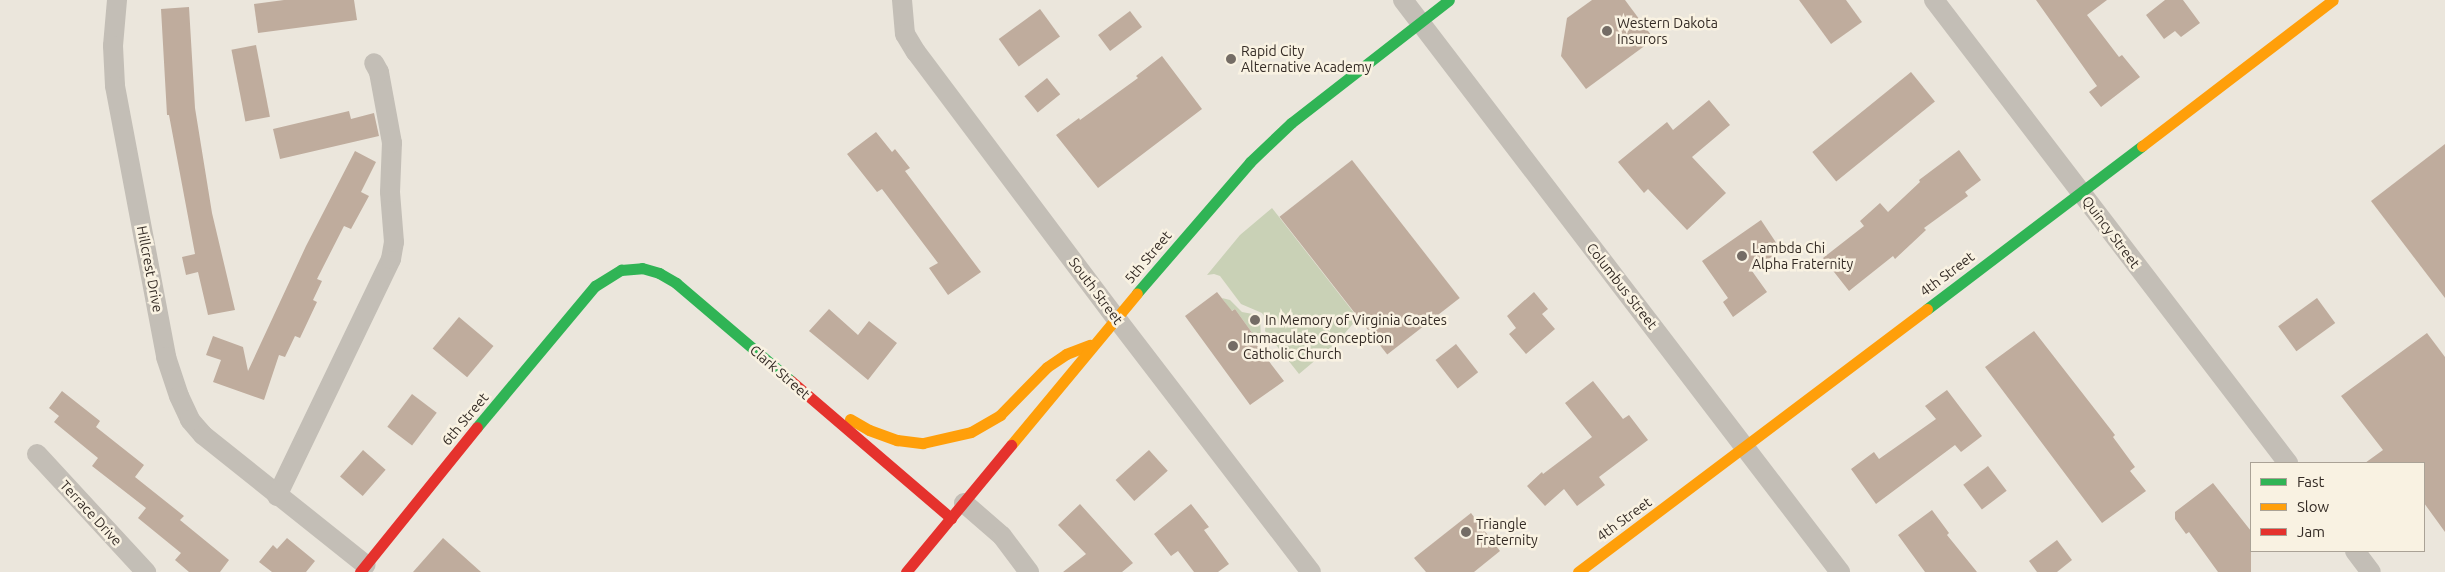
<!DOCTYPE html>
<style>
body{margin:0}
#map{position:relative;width:2445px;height:572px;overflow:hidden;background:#ebe6dc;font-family:Ubuntu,sans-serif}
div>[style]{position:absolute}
.green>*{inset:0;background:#c9d1b6}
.building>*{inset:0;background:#bfac9d;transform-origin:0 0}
.street>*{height:20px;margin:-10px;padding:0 10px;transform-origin:10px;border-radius:10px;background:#c3beb6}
.fast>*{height:11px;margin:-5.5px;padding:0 5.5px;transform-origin:5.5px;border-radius:5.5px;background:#30b455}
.slow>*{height:11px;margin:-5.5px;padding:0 5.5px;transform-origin:5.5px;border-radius:5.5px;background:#ff9f0a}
.jam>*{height:11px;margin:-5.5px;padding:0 5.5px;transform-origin:5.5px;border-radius:5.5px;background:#e5322d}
.dots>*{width:14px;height:14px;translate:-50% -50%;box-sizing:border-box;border:2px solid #f9f2e2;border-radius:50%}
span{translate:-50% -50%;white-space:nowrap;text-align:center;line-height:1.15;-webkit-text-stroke:5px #f9f2e2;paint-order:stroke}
.poi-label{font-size:14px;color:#342b25}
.left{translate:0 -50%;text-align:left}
.street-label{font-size:14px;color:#342b25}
.legend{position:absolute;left:2250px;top:462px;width:175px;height:90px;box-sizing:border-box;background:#f9f2e2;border:1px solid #aaa296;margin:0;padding:6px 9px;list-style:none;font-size:15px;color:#342b25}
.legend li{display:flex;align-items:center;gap:10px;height:25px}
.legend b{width:25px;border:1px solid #aaa296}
</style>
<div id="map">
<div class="green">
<div style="clip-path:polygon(1272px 208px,1358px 318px,1337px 342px,1299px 374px,1265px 331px,1266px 319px,1262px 313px,1241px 304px,1220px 276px,1214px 274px,1207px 275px,1240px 235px)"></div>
<div style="clip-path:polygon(1222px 298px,1230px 300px,1242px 312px,1258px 315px,1253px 316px,1250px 320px,1256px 323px,1260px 317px,1261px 339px,1258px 341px,1235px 309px,1231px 311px)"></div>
</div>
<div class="building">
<div style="clip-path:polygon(284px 0,354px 0,357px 20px,258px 33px,254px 4px)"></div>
<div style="clip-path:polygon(1592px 0,1625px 0,1654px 39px,1586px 89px,1561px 56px,1567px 18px)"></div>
<div style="clip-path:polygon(1799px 0,1846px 0,1862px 22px,1831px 44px)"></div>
<div style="clip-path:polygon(2036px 0,2107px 0,2087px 15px,2119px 57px,2122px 55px,2140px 77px,2101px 107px,2089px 92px,2097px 86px)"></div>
<div style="clip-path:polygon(2165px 0,2183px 0,2200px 23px,2181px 37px,2175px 31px,2164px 39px,2146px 15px)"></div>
<div style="clip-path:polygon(189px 7px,195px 108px,212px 213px,235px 310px,208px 315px,198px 272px,186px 275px,182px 257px,195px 254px,169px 115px,167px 115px,161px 9px)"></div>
<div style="left:1040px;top:9px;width:34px;height:51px;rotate:54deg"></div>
<div style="left:1130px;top:11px;width:20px;height:40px;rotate:53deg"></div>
<div style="left:256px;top:45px;width:73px;height:25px;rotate:79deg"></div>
<div style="clip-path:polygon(1162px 56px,1202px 109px,1098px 188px,1056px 135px,1079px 118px,1080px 120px,1138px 78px,1136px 76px)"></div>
<div style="left:1911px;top:72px;width:38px;height:127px;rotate:51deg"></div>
<div style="left:1047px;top:78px;width:21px;height:29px;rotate:51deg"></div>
<div style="clip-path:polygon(1709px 100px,1730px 125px,1692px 157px,1726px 193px,1687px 230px,1648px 189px,1644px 193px,1618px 162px,1667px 122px,1673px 130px)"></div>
<div style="clip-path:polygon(349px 111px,351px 119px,374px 113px,379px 136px,280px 159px,273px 129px)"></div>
<div style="clip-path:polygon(876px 132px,892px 152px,895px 149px,910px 168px,905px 171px,981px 272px,948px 295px,929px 268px,938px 263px,882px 189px,877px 192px,847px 154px)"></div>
<div style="clip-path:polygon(2445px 144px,2445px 298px,2371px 201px)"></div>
<div style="clip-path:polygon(1959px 150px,1981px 180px,1965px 192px,1968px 196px,1924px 228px,1926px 230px,1895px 259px,1893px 256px,1849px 291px,1823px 258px,1864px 226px,1860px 221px,1880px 203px,1888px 212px,1920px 182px,1919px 180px)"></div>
<div style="clip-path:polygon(355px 151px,376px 162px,361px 192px,369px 196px,351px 229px,344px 226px,317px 279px,322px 281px,313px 300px,317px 302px,300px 338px,295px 336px,285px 357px,279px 355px,264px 400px,213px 382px,221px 360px,206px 355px,213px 336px,243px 347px,248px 371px,306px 246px)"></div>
<div style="left:1352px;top:160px;width:175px;height:92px;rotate:52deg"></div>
<div style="clip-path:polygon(1761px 220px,1781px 250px,1752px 271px,1767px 292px,1733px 317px,1723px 302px,1728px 298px,1702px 261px)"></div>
<div style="clip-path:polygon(1217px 292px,1232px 311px,1235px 309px,1258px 341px,1255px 343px,1284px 381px,1250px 405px,1185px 316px)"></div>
<div style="clip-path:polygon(1534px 292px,1548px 309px,1542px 314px,1555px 329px,1526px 354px,1509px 334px,1516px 328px,1507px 316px)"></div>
<div style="left:2317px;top:298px;width:31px;height:48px;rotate:54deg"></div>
<div style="clip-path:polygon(829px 309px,858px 335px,869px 321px,897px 343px,868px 380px,809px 331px)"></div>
<div style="left:459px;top:317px;width:45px;height:41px;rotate:40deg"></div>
<div style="clip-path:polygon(2034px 331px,2115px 435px,2113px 437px,2135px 467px,2130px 471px,2146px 491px,2102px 523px,1985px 367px)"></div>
<div style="clip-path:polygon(2427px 333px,2445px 357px,2445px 532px,2424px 503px,2424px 463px,2365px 463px,2383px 450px,2341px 396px)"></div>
<div style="left:1456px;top:344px;width:36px;height:26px;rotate:52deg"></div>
<div style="clip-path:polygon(1593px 381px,1623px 419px,1629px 415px,1648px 440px,1599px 477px,1605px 485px,1577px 506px,1564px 489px,1545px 506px,1527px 486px,1542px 472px,1543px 474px,1592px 437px,1565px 403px)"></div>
<div style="clip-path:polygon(1947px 390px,1982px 436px,1961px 452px,1955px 445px,1876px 504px,1851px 469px,1874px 452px,1879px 459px,1936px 419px,1925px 406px)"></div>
<div style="clip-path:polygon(62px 391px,100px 421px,96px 427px,144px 465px,135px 477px,184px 516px,180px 520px,229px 560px,220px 572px,189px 572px,175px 560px,181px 553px,138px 518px,146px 508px,92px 466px,98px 458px,54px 422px,59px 416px,49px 408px)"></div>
<div style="left:412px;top:394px;width:31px;height:41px;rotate:37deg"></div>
<div style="left:363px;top:450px;width:30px;height:35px;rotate:41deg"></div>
<div style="left:1149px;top:450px;width:28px;height:45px;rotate:48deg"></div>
<div style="left:1988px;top:466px;width:31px;height:31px;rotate:53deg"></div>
<div style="clip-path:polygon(2213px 483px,2251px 531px,2251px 572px,2218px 572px,2189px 532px,2186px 534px,2175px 519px,2175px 512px)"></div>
<div style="clip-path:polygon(1080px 504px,1133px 563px,1122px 572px,1063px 572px,1086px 554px,1058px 525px)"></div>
<div style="clip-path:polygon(1191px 504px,1209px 527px,1204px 530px,1229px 564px,1218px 572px,1194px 572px,1178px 551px,1171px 556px,1154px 534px)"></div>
<div style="clip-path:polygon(1932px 510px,1949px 533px,1947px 535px,1977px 572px,1925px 572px,1898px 535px)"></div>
<div style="clip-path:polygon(1471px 513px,1500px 551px,1474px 572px,1426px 572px,1414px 558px)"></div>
<div style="clip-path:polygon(287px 538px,315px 561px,306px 572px,272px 572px,259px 562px,273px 545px,277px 549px)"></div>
<div style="clip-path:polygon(443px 538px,481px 572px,413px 572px)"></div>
<div style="clip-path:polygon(2057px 540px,2072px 560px,2057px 572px,2037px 572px,2029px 561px)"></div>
</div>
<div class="street">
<div style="left:117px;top:0;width:46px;rotate:95deg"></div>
<div style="left:113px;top:46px;width:40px;rotate:87.1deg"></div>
<div style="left:115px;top:86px;width:276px;rotate:79.3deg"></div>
<div style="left:166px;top:357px;width:41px;rotate:71.6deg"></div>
<div style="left:179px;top:396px;width:26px;rotate:65deg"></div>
<div style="left:190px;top:420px;width:20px;rotate:49deg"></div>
<div style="left:203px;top:435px;width:208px;rotate:38.6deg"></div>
<div style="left:902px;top:0;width:34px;rotate:85deg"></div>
<div style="left:905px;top:34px;width:21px;rotate:59deg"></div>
<div style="left:916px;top:52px;width:333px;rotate:53.1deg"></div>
<div style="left:1116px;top:318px;width:320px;rotate:52.5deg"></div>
<div style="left:1403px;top:0;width:720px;rotate:52.62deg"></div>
<div style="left:1934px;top:0;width:583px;rotate:52.6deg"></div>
<div style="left:37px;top:454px;width:161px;rotate:47.3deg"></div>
<div style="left:277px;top:496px;width:263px;rotate:-64.3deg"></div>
<div style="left:391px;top:259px;width:17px;rotate:-80deg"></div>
<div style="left:394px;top:242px;width:50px;rotate:-94.6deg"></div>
<div style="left:390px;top:192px;width:49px;rotate:-87.7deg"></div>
<div style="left:392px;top:143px;width:72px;rotate:-100.4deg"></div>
<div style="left:379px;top:72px;width:10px;rotate:-119deg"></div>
<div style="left:964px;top:503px;width:50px;rotate:41deg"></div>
<div style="left:1002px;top:536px;width:45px;rotate:53.1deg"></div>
<div style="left:2355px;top:551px;width:26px;rotate:53deg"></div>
</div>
<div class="fast">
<div style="left:1137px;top:293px;width:173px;rotate:-49.2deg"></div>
<div style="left:1250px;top:162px;width:57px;rotate:-43.6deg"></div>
<div style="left:1291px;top:123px;width:200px;rotate:-37.9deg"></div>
<div style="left:1927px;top:309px;width:270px;rotate:-37.2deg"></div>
<div style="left:477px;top:427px;width:184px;rotate:-50.1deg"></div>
<div style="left:595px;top:286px;width:31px;rotate:-32deg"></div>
<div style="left:621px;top:270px;width:21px;rotate:-5deg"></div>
<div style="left:642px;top:268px;width:18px;rotate:16deg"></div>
<div style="left:659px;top:273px;width:20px;rotate:30deg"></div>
<div style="left:676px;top:283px;width:151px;rotate:40.4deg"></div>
</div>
<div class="slow">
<div style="left:2142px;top:146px;width:240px;rotate:-37.4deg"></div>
<div style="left:850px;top:419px;width:22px;rotate:30deg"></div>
<div style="left:869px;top:430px;width:30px;rotate:20deg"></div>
<div style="left:897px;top:440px;width:26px;rotate:7deg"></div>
<div style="left:923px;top:443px;width:49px;rotate:-12.9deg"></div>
<div style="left:971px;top:432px;width:34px;rotate:-30deg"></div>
<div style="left:1000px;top:415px;width:67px;rotate:-45.6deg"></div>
<div style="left:1047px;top:367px;width:23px;rotate:-34deg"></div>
<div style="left:1066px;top:354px;width:26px;rotate:-21deg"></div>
<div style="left:1011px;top:445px;width:197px;rotate:-50.3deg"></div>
<div style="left:1578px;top:572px;width:437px;rotate:-37deg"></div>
</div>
<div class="jam">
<div style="left:791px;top:381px;width:211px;rotate:40.6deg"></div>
<div style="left:360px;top:572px;width:186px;rotate:-51.1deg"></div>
<div style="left:906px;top:572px;width:165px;rotate:-50.4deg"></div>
</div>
<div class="dots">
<div style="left:1607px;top:31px;background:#746c65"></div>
<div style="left:1231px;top:59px;background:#746c65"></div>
<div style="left:1742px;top:256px;background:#746c65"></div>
<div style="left:1255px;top:320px;background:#746c65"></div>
<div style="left:1233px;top:346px;background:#746c65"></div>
<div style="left:1466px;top:532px;background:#746c65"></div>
</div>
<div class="poi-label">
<span class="left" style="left:1617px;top:31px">Western Dakota<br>Insurors</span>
<span class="left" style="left:1241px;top:59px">Rapid City<br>Alternative Academy</span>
<span class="left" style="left:1752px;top:256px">Lambda Chi<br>Alpha Fraternity</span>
<span class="left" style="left:1265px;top:320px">In Memory of Virginia Coates</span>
<span class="left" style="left:1243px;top:346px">Immaculate Conception<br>Catholic Church</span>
<span class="left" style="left:1476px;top:532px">Triangle<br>Fraternity</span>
</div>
<div class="street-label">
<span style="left:2111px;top:232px;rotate:53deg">Quincy Street</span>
<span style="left:1148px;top:257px;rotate:-50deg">5th Street</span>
<span style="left:150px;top:269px;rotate:79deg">Hillcrest Drive</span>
<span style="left:1947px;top:274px;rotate:-37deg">4th Street</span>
<span style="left:1622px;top:286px;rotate:52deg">Columbus Street</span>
<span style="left:1096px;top:291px;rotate:53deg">South Street</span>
<span style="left:780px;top:372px;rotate:41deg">Clark Street</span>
<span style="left:465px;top:419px;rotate:-50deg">6th Street</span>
<span style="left:91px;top:513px;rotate:47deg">Terrace Drive</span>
<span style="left:1624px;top:519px;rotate:-36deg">4th Street</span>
</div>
<ul class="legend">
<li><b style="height:6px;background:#30b455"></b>Fast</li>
<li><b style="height:6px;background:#ff9f0a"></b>Slow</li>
<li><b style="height:6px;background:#e5322d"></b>Jam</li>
</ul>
</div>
